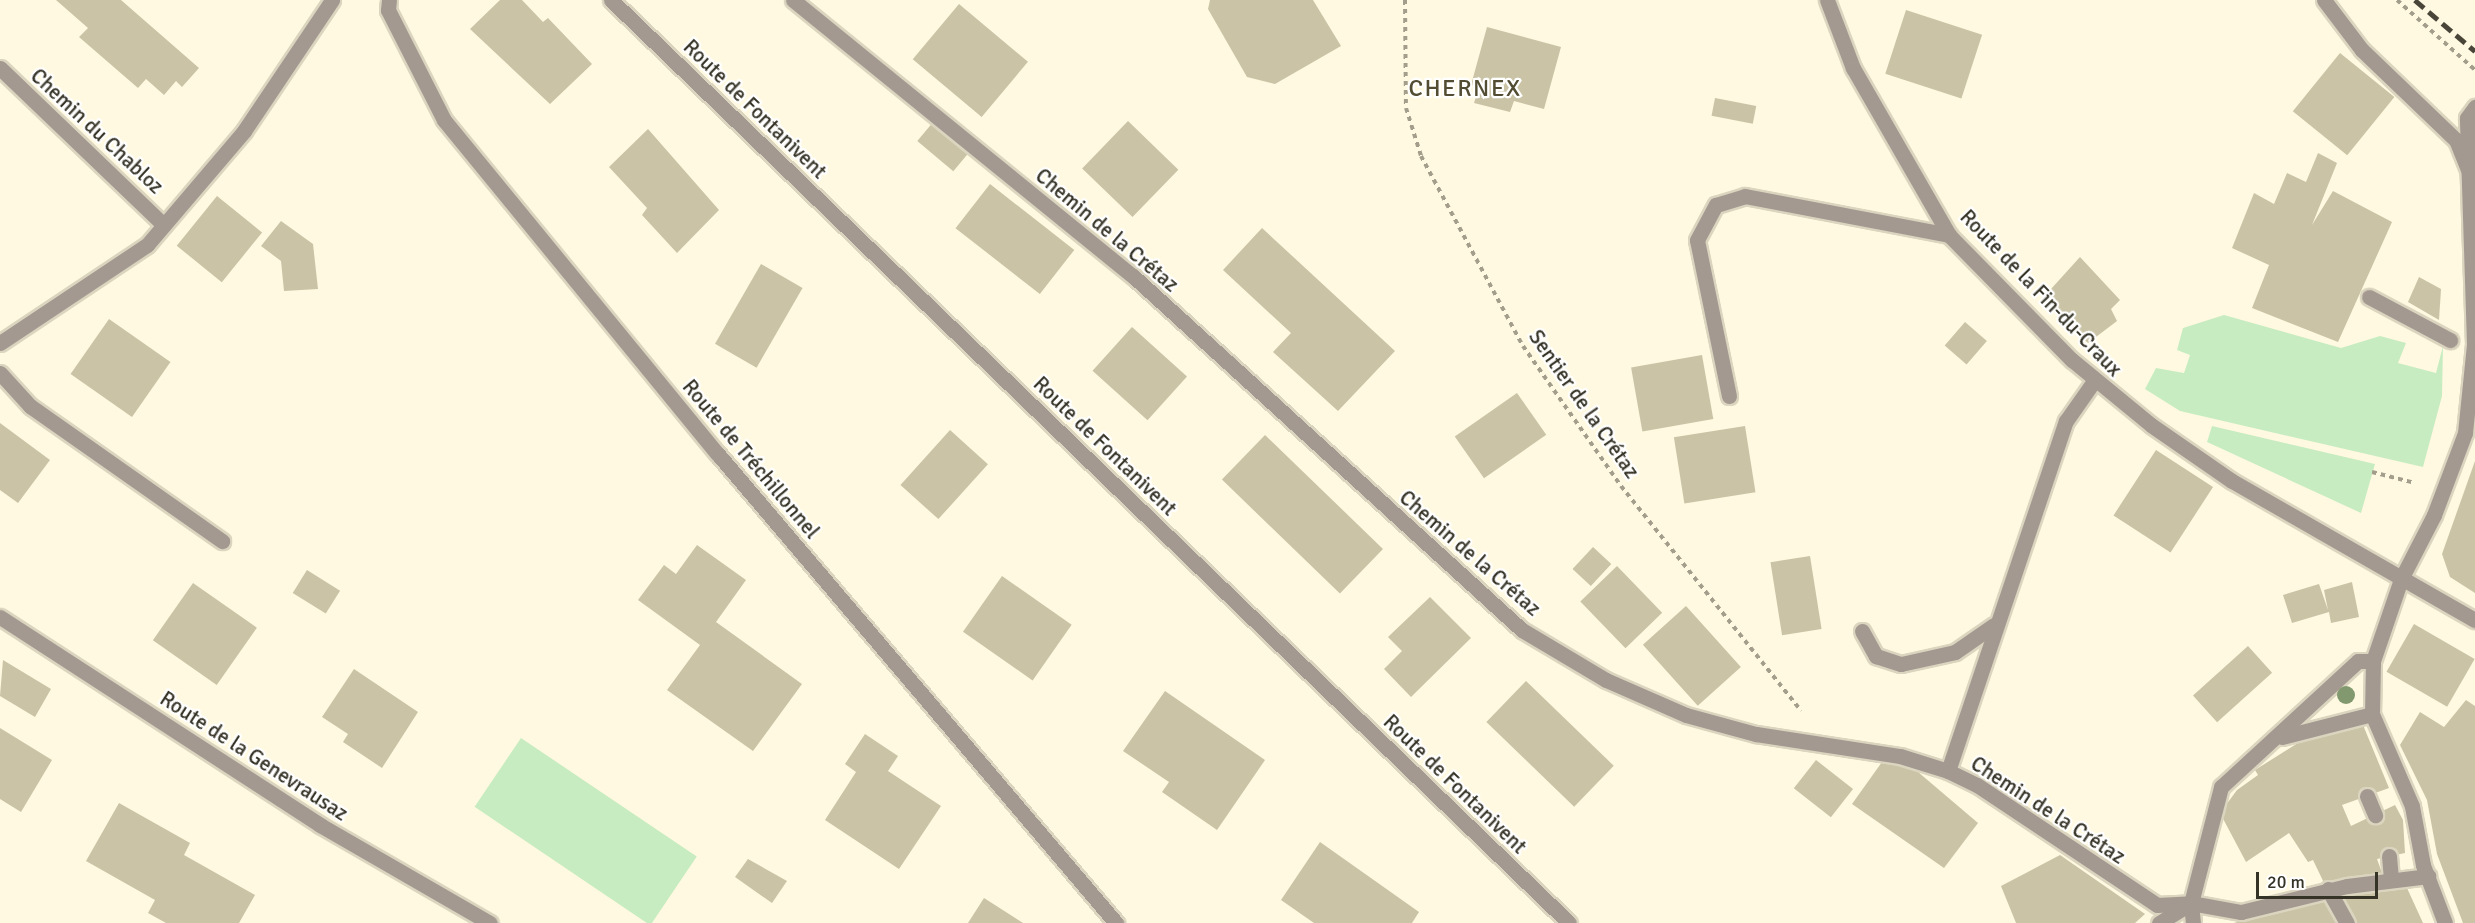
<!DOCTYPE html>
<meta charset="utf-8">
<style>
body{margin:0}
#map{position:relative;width:2475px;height:923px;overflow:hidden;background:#fff9e1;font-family:Signika,sans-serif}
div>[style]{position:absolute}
.green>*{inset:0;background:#c8ecc1;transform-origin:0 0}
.building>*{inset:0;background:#cac3a6;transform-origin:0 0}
.path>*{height:4px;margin-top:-2px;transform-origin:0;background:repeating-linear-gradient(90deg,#a39e8c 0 4.5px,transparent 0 9px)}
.roads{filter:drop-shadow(2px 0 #dbd5bf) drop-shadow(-2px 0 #dbd5bf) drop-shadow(0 2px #dbd5bf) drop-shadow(0 -2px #dbd5bf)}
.service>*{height:15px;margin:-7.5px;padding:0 7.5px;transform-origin:7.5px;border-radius:7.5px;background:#a49990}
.minor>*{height:15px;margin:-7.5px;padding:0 7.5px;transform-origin:7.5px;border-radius:7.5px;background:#a49990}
.tertiary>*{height:15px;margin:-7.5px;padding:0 7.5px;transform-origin:7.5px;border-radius:7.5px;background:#a49990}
.rail>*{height:4.5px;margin-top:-2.25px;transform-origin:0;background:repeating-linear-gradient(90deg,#494639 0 12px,transparent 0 18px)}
.trees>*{width:18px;height:18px;margin:-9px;border-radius:50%;background:#829970}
span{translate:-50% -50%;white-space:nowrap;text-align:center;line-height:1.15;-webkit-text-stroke:4.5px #fff;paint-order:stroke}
.street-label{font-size:21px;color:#353226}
.quarter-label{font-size:24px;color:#524c32;letter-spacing:1.5px}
.scale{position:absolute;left:2256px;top:872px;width:122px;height:27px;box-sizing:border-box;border:3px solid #353226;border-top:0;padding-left:8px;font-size:18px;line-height:21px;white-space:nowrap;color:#353226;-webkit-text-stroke:4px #fff;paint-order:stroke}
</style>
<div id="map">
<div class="green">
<div style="clip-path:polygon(2224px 315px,2341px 348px,2380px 336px,2406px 343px,2398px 363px,2436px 373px,2443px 346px,2442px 396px,2423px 467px,2180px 411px,2145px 389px,2156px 368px,2184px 373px,2190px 355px,2177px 350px,2183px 328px)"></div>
<div style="clip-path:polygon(2212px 426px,2375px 464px,2361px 513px,2207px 442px)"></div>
<div style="left:521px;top:738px;width:212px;height:83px;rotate:34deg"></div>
</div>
<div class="building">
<div style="clip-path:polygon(56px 0,121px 0,199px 68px,182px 87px,176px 81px,164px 95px,146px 79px,138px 88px,79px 37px,88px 28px)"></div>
<div style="clip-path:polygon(500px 0,522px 0,543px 22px,548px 18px,592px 64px,550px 104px,470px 29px)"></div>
<div style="clip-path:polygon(1210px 0,1313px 0,1341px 46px,1275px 84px,1247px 77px,1208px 9px)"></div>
<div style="left:959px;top:4px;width:90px;height:72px;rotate:40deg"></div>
<div style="left:1906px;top:10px;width:80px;height:67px;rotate:18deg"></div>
<div style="clip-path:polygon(1487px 27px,1561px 47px,1544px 109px,1514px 101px,1510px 112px,1474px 103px,1479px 87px,1471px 85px)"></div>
<div style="left:2340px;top:53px;width:70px;height:75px;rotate:39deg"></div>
<div style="left:1715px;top:98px;width:42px;height:18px;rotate:11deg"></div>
<div style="left:934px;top:121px;width:47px;height:26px;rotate:40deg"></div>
<div style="left:1128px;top:121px;width:70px;height:66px;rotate:44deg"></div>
<div style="clip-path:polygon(648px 129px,719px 210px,677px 253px,642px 215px,647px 208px,609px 167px)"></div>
<div style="clip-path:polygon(2318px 153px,2337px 163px,2312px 225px,2333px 191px,2392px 222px,2338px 342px,2252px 308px,2269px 265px,2232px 248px,2254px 193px,2274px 204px,2287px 173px,2306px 182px)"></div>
<div style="left:990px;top:184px;width:107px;height:56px;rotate:38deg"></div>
<div style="left:217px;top:196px;width:58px;height:64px;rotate:39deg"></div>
<div style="clip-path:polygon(281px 221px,313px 244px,318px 289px,284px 291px,281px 261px,261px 246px)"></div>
<div style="clip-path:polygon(1262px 228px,1395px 351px,1338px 411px,1273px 352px,1291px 333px,1223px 270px)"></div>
<div style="clip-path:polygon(2080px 257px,2120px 300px,2111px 309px,2117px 321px,2088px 343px,2041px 300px)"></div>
<div style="left:761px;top:264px;width:48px;height:92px;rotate:30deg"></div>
<div style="clip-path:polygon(2419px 277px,2441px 289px,2439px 320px,2408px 302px)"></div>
<div style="left:109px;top:319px;width:75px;height:67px;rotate:35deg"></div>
<div style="left:1965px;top:322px;width:29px;height:31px;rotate:41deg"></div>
<div style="left:1132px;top:327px;width:74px;height:59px;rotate:42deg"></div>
<div style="left:1702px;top:355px;width:65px;height:72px;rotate:80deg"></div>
<div style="left:1517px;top:393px;width:51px;height:76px;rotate:55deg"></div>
<div style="clip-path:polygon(0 423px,50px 460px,18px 503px,0 490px)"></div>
<div style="left:1745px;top:426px;width:67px;height:72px;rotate:81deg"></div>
<div style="left:950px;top:430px;width:51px;height:74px;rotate:42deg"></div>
<div style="left:1265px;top:435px;width:164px;height:62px;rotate:44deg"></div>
<div style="left:2156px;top:450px;width:68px;height:78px;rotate:33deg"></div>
<div style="clip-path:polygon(2475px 461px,2475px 593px,2450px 577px,2442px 554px)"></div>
<div style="clip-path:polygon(697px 545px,746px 580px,716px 622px,802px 684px,753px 751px,667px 690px,700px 645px,638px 600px,664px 565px,676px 574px)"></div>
<div style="left:1593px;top:547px;width:25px;height:30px;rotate:43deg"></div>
<div style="left:1810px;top:556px;width:74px;height:40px;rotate:81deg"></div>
<div style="left:1617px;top:566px;width:65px;height:51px;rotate:46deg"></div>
<div style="left:307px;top:570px;width:39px;height:27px;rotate:32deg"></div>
<div style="left:1002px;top:576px;width:85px;height:68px;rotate:35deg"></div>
<div style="clip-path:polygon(2352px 582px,2359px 617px,2331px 623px,2329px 612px,2292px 623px,2283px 595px,2319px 584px,2328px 610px,2324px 590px)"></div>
<div style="left:193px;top:583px;width:78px;height:70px;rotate:35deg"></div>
<div style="clip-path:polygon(1430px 597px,1471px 638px,1411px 697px,1384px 669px,1402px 651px,1388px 637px)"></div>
<div style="left:1686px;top:606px;width:82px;height:58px;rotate:48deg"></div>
<div style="left:2414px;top:624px;width:70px;height:55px;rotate:30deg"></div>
<div style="left:2248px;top:646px;width:36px;height:74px;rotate:48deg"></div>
<div style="clip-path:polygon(3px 660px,51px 689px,35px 717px,0 696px)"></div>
<div style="clip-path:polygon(354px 669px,418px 712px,382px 768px,343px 742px,348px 734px,322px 717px)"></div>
<div style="left:1526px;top:681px;width:122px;height:57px;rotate:44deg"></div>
<div style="clip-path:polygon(1165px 691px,1265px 760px,1217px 830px,1162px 792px,1169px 782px,1123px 751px)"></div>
<div style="clip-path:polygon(2466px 700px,2475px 706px,2475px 923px,2463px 923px,2437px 854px,2427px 800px,2400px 745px,2420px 712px,2444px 727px)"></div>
<div style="clip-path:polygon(2363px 725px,2389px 788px,2342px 805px,2351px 826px,2395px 805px,2403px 820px,2405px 853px,2377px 859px,2382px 873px,2326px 887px,2313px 860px,2308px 862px,2289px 833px,2246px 862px,2220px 813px,2237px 790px,2258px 775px,2255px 770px,2301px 741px)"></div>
<div style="clip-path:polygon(0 728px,52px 760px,21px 812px,0 799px)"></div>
<div style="clip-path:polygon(865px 734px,898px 756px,888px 771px,941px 806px,899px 869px,825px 820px,856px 772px,845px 764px)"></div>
<div style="left:1816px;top:760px;width:47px;height:36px;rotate:38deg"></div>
<div style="clip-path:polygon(1882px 762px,1911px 766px,1978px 823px,1944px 868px,1852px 804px)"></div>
<div style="clip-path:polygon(119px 803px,190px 843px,184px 855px,255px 895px,239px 923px,166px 923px,148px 913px,155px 900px,86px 861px)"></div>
<div style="clip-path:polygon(1320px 842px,1419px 912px,1412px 923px,1314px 923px,1281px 900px)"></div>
<div style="clip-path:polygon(2060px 855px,2145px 914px,2135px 923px,2016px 923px,2001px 886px)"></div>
<div style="clip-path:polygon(748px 859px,787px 881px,772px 903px,735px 877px)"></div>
<div style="clip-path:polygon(2389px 885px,2392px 890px,2407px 888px,2423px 923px,2352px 923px,2340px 892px)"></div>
<div style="clip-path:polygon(2320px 895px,2337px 923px,2234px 923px)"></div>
<div style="clip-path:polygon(984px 898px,1023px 923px,968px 923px)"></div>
</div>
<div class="path">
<div style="left:1405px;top:0;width:108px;rotate:89.5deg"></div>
<div style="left:1406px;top:108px;width:50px;rotate:72.6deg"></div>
<div style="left:1421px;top:156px;width:216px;rotate:61.8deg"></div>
<div style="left:1523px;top:346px;width:171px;rotate:55deg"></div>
<div style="left:1621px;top:486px;width:288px;rotate:51.3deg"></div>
<div style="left:2397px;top:0;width:105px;rotate:41.9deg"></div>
<div style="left:2372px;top:472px;width:44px;rotate:14.3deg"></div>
</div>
<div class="roads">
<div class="service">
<div style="left:2324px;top:0;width:63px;rotate:52.8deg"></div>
<div style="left:2362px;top:50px;width:130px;rotate:43.8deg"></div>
<div style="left:2456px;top:140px;width:32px;rotate:68deg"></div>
<div style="left:0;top:68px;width:227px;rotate:43.8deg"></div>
<div style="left:2369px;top:297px;width:92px;rotate:28deg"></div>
<div style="left:0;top:373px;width:45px;rotate:47.7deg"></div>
<div style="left:30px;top:406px;width:235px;rotate:35.1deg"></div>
<div style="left:1729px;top:396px;width:159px;rotate:-101.6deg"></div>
<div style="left:1697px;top:240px;width:40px;rotate:-62deg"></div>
<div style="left:1716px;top:205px;width:30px;rotate:-17deg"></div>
<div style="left:1745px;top:196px;width:208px;rotate:10.8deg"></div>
<div style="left:1862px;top:631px;width:29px;rotate:61deg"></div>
<div style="left:1876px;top:656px;width:26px;rotate:18deg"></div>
<div style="left:1901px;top:664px;width:55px;rotate:-12.5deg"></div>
<div style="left:1955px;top:652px;width:47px;rotate:-34.7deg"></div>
<div style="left:2282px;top:737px;width:93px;rotate:-14.3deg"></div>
<div style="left:2367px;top:796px;width:21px;rotate:67deg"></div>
<div style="left:2389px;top:856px;width:24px;rotate:85deg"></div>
<div style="left:2328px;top:889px;width:39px;rotate:61deg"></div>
<div style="left:2191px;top:903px;width:51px;rotate:10.2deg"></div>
<div style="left:2241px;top:912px;width:109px;rotate:-13.8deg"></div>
<div style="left:2347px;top:886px;width:82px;rotate:-7deg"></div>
<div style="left:2159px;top:923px;width:38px;rotate:-32deg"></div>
<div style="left:2193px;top:923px;width:20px;rotate:-96deg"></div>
<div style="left:2191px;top:903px;width:120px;rotate:-75.5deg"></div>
<div style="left:2221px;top:787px;width:186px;rotate:-42.6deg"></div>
<div style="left:2358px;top:661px;width:15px"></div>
</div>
<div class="minor">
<div style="left:389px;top:0;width:10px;rotate:96deg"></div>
<div style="left:388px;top:10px;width:123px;rotate:63deg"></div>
<div style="left:444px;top:120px;width:431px;rotate:50.7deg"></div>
<div style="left:717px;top:453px;width:617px;rotate:49.67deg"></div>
<div style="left:793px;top:0;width:438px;rotate:39.1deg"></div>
<div style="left:1133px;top:276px;width:526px;rotate:42.3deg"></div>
<div style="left:1522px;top:630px;width:98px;rotate:30.8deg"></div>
<div style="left:1606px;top:680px;width:87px;rotate:23.6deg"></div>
<div style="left:1686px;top:715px;width:73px;rotate:15.2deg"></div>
<div style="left:1756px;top:734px;width:146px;rotate:8.7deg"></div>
<div style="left:1900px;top:756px;width:50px;rotate:17.4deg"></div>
<div style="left:1948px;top:771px;width:32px;rotate:26deg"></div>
<div style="left:1977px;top:785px;width:216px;rotate:33.7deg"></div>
<div style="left:2157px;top:905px;width:34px;rotate:-3deg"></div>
<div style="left:1827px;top:0;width:73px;rotate:69.1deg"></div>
<div style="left:1853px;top:68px;width:193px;rotate:60.1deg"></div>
<div style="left:1949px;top:235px;width:175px;rotate:45.5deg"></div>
<div style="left:2072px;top:360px;width:102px;rotate:39.4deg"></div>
<div style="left:2151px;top:425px;width:98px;rotate:34.7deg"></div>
<div style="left:2232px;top:481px;width:280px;rotate:29.8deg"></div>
<div style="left:0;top:343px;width:177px;rotate:-33.7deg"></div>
<div style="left:147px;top:245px;width:150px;rotate:-49.6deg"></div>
<div style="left:244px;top:131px;width:158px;rotate:-56.1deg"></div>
<div style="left:0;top:617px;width:382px;rotate:33deg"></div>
<div style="left:320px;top:825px;width:196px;rotate:30deg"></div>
<div style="left:1948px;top:771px;width:369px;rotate:-71.4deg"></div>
<div style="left:2066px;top:421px;width:49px;rotate:-55deg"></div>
<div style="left:2445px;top:923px;width:62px;rotate:-110.8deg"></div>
<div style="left:2423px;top:865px;width:60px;rotate:-100.6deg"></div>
<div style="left:2412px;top:806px;width:100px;rotate:-113.5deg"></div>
<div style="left:2372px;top:714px;width:53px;rotate:-88.9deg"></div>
<div style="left:2373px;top:661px;width:87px;rotate:-71.1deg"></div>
<div style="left:2401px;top:579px;width:72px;rotate:-62.7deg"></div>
<div style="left:2434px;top:515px;width:88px;rotate:-69.3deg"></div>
<div style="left:2465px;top:433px;width:89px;rotate:-84.2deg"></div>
<div style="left:2474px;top:344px;width:226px;rotate:-91.8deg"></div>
<div style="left:2467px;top:118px;width:14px;rotate:-54deg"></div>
</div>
<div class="tertiary">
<div style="left:611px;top:0;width:1330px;rotate:43.93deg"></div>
</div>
</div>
<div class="rail">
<div style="left:2415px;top:0;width:79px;rotate:40.4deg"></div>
</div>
<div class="trees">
<div style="left:2346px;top:695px"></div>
</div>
<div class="street-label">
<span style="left:755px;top:109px;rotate:44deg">Route de Fontanivent</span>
<span style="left:97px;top:131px;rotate:43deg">Chemin du Chabloz</span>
<span style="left:1107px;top:230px;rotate:40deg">Chemin de la Crétaz</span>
<span style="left:2041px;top:293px;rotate:46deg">Route de la Fin-du-Craux</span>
<span style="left:1584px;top:404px;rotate:55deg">Sentier de la Crétaz</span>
<span style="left:1105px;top:446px;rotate:44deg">Route de Fontanivent</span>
<span style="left:751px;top:459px;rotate:50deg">Route de Tréchillonnel</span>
<span style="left:1470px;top:553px;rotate:41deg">Chemin de la Crétaz</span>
<span style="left:254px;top:756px;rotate:33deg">Route de la Genevrausaz</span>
<span style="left:1455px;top:784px;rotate:44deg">Route de Fontanivent</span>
<span style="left:2048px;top:810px;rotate:33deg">Chemin de la Crétaz</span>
</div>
<div class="quarter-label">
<span style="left:1465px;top:89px">CHERNEX</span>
</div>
<div class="scale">20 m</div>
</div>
